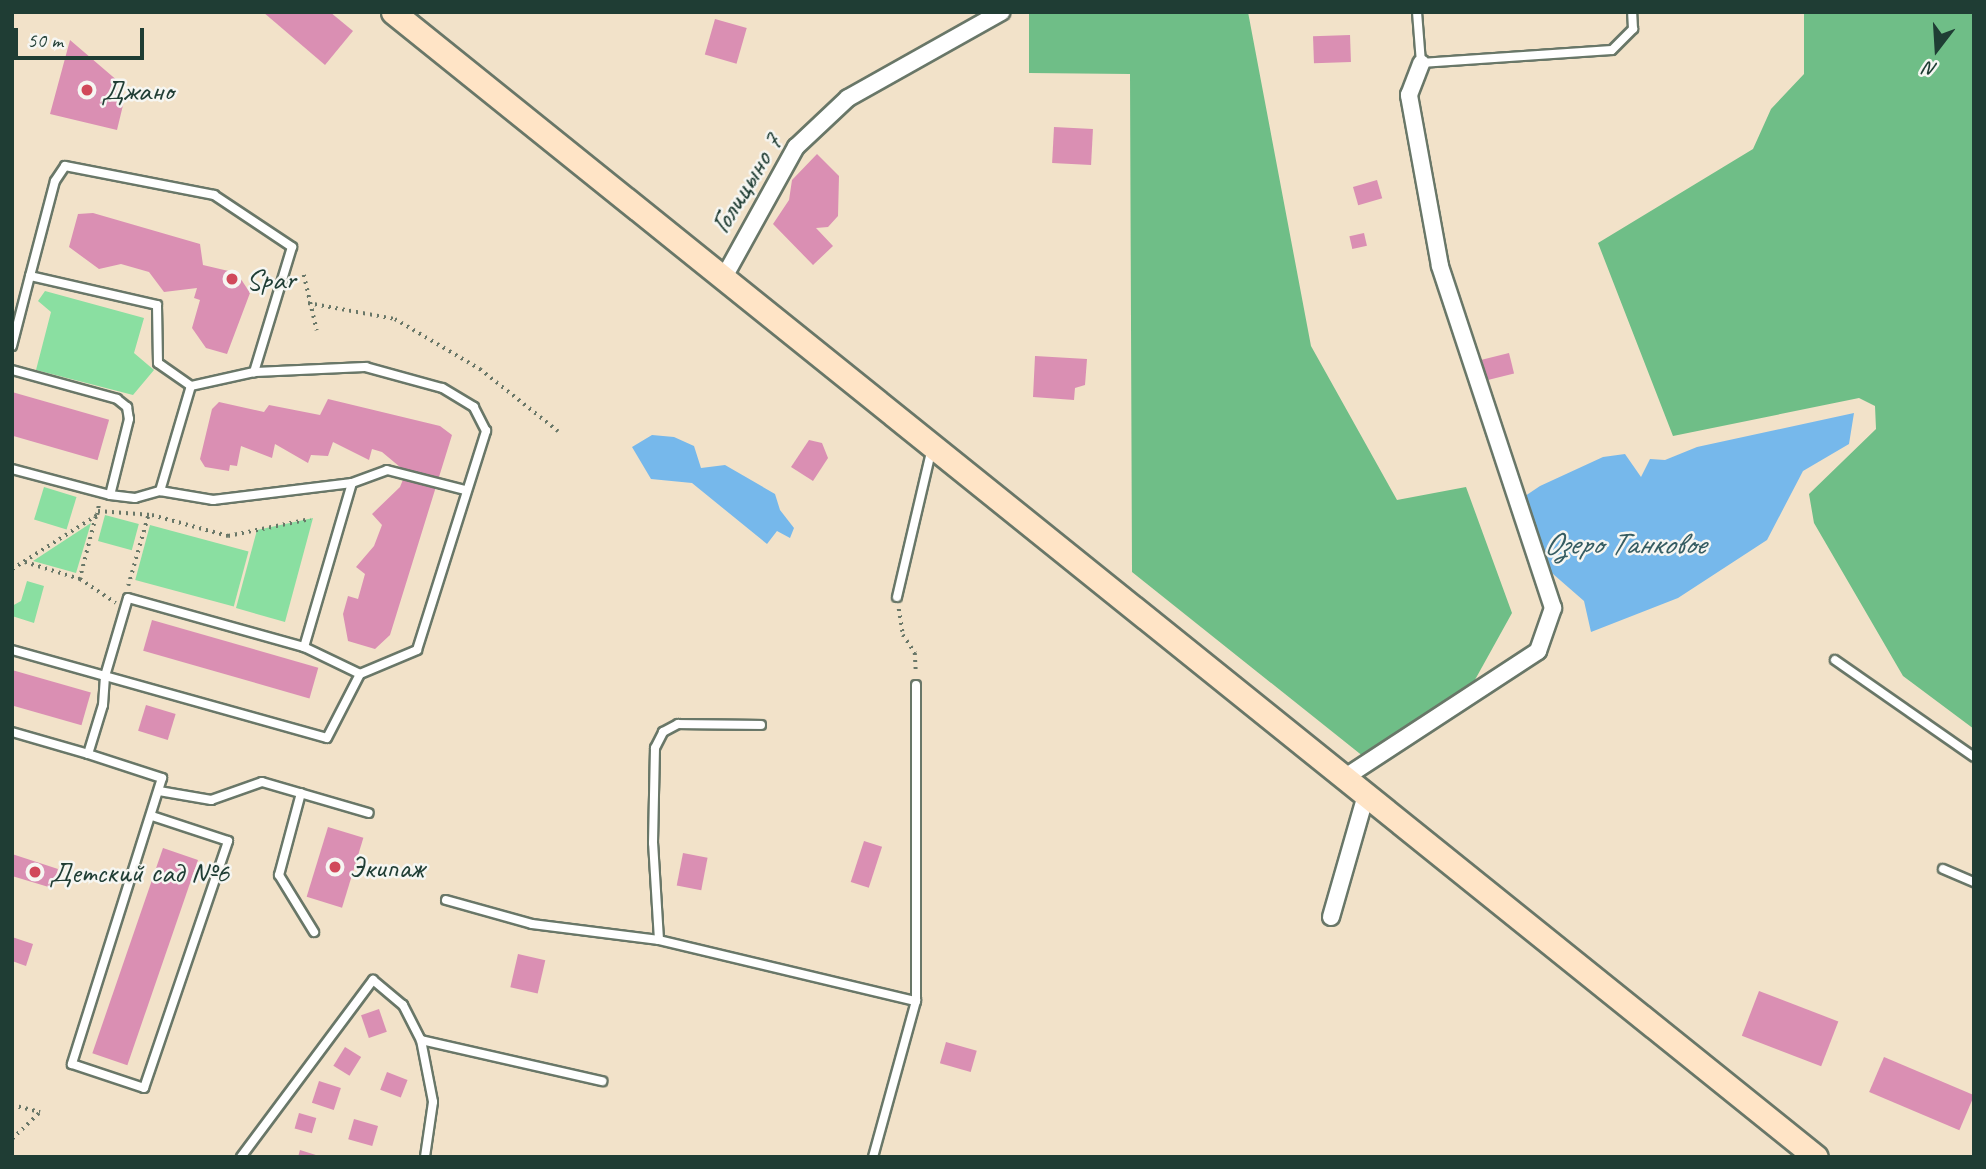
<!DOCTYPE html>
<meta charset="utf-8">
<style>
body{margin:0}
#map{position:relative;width:1986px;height:1169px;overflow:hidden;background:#f2e2c9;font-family:Caveat,sans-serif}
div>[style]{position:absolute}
.green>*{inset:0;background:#8adfa1;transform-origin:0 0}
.forest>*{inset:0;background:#6fbe87}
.water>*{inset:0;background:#76b8eb}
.building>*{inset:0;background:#da8fb3;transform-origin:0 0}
.path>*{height:3.5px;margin-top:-1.75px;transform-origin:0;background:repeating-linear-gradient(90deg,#697768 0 2px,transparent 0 7px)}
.roads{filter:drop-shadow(2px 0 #697768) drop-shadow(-2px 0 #697768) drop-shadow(0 2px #697768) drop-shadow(0 -2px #697768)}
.lane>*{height:8px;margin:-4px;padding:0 4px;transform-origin:4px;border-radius:4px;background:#fff}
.street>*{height:16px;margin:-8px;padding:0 8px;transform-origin:8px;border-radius:8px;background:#fff}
.secondary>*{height:23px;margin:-11.5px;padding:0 11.5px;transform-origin:11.5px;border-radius:11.5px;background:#ffe4c6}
.dots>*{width:19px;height:19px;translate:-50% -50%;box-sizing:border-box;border:4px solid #f6f6f2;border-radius:50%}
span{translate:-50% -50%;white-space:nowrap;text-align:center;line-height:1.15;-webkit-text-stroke:5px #f6f6f2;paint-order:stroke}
.poi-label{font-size:30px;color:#1f3d34}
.left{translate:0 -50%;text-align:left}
.street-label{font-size:30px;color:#1f3d34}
.water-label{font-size:32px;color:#355c62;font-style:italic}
.frame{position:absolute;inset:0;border:14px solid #1f3d34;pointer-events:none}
.north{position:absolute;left:1902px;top:14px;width:70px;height:70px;-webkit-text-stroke:5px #f6f6f2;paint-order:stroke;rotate:197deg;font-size:19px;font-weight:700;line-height:28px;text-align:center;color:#1f3d34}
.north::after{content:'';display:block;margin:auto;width:24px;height:32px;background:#1f3d34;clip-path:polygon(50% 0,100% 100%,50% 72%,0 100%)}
.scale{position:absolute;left:14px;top:28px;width:130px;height:32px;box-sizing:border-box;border:4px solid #1f3d34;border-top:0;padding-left:9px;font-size:21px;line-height:24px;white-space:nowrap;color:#1f3d34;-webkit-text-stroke:5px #f6f6f2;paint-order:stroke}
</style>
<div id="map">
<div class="green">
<div style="clip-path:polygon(45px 291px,144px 318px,134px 353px,154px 370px,133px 395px,36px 370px,51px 312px,38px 301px)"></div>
<div style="left:44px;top:487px;width:34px;height:34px;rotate:17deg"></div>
<div style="left:105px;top:515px;width:35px;height:27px;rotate:15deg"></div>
<div style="clip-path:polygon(313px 518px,285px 622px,236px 608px,257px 530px)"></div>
<div style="clip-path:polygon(91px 523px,76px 573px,33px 561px)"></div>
<div style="left:150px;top:525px;width:102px;height:57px;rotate:15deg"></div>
<div style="clip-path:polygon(27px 581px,44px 586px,34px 623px,12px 616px,12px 606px,21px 601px)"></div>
</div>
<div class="forest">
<div style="clip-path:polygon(1029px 12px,1248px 12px,1311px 346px,1397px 500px,1466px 487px,1512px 613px,1471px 687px,1364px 757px,1132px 572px,1130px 74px,1029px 73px)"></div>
<div style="clip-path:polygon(1804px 12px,1974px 12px,1974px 729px,1903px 676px,1814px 523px,1809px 494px,1876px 429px,1875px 406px,1859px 398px,1673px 436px,1598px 243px,1753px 149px,1771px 109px,1804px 74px)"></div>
</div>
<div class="water">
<div style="clip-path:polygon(1854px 413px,1849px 444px,1803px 471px,1767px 540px,1678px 598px,1591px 632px,1584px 601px,1545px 567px,1522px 498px,1540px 486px,1603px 457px,1625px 454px,1641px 477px,1650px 459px,1665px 460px,1697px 447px)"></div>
<div style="clip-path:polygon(652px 435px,674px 437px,694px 446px,701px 468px,725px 465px,775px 494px,780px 510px,794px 528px,790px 538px,777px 531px,767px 544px,692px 483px,651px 479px,632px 447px)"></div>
</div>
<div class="building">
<div style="clip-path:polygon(263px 12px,330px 12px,353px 31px,325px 65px)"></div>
<div style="left:715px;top:19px;width:33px;height:37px;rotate:16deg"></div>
<div style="left:1350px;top:35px;width:27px;height:37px;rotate:88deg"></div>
<div style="clip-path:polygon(70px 40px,119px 82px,115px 98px,124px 101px,117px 130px,50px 114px)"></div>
<div style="left:1054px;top:127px;width:39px;height:36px;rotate:3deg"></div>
<div style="clip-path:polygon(817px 154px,839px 176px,838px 216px,828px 227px,816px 228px,833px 246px,813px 265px,773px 224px,789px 200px,792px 180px)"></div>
<div style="left:1377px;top:180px;width:19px;height:25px;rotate:74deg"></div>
<div style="clip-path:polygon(93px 213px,200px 244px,203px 265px,237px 273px,250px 293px,227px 354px,206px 348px,192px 328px,200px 300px,194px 298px,197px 288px,164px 292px,149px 272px,121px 264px,99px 269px,69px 247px,78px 214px)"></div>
<div style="left:1364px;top:233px;width:13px;height:15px;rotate:77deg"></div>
<div style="left:1509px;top:353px;width:21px;height:28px;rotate:76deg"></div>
<div style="clip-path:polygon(1035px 356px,1087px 359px,1085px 385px,1075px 388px,1074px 400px,1033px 397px)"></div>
<div style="left:12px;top:392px;width:101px;height:42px;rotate:16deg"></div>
<div style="clip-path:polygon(328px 399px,440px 426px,452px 435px,390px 635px,375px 649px,348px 641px,343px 614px,348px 596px,358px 599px,365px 574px,356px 567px,374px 546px,382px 525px,372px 514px,400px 487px,406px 472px,382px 452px,372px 449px,369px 460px,333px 442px,328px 456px,311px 455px,308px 463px,275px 444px,272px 458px,241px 446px,237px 466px,230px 465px,229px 471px,205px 467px,200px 459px,212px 409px,219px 402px,264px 412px,269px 405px,320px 415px)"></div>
<div style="clip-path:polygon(809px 440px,822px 443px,828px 458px,813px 481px,791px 467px)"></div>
<div style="left:152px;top:620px;width:173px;height:32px;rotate:16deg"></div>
<div style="left:12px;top:670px;width:82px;height:34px;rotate:16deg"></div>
<div style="left:146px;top:705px;width:31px;height:27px;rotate:17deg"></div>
<div style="left:328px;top:827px;width:37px;height:73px;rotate:17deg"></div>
<div style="left:864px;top:841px;width:19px;height:43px;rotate:18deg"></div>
<div style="left:163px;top:848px;width:37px;height:217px;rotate:19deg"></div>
<div style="left:683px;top:853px;width:25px;height:33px;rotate:11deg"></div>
<div style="clip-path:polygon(12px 854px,58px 869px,52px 888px,12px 876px)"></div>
<div style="clip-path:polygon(12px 937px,33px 944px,26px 966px,12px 961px)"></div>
<div style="left:518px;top:954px;width:28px;height:34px;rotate:13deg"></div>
<div style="left:1759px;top:991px;width:85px;height:48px;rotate:21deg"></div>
<div style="left:379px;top:1009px;width:24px;height:19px;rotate:71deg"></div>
<div style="left:946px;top:1042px;width:32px;height:22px;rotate:16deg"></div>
<div style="left:345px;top:1047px;width:19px;height:22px;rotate:32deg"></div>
<div style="left:1884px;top:1057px;width:98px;height:38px;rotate:23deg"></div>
<div style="left:387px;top:1072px;width:22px;height:19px;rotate:21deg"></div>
<div style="left:319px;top:1081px;width:23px;height:23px;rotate:18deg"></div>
<div style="left:299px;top:1113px;width:18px;height:16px;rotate:16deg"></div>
<div style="left:354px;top:1119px;width:25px;height:21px;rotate:16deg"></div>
<div style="clip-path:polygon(300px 1150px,319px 1156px,318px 1157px,298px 1157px)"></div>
</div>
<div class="path">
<div style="left:304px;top:275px;width:57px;rotate:76.9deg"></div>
<div style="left:308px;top:303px;width:88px;rotate:10.4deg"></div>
<div style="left:395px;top:319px;width:99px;rotate:30.5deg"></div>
<div style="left:480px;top:369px;width:100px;rotate:38.5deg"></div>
<div style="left:98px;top:511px;width:54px;rotate:4.2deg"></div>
<div style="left:152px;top:515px;width:79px;rotate:15.4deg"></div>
<div style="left:228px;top:536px;width:84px;rotate:-11.7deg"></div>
<div style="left:96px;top:517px;width:64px;rotate:104.5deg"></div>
<div style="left:80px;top:579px;width:43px;rotate:33.7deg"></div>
<div style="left:25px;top:562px;width:58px;rotate:17.2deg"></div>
<div style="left:12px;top:569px;width:101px;rotate:-32.4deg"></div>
<div style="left:97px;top:515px;width:13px;rotate:-81deg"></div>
<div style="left:128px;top:586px;width:73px;rotate:-74.1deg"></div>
<div style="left:899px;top:609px;width:26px;rotate:81deg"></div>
<div style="left:903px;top:635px;width:22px;rotate:56deg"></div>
<div style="left:915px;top:653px;width:21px;rotate:87deg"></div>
<div style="left:12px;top:1105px;width:29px;rotate:14deg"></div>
<div style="left:12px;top:1139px;width:39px;rotate:-44deg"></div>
</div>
<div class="roads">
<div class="lane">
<div style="left:1417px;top:12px;width:51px;rotate:85.5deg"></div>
<div style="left:1421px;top:63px;width:191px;rotate:-3.9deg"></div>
<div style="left:1612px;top:50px;width:30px;rotate:-45deg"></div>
<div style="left:1633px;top:29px;width:17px;rotate:-93deg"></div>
<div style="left:12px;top:346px;width:72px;rotate:-75.6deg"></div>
<div style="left:30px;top:276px;width:98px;rotate:-75.3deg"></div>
<div style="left:55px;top:181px;width:18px;rotate:-56deg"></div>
<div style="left:65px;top:166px;width:152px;rotate:11deg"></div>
<div style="left:214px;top:195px;width:94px;rotate:33.7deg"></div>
<div style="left:292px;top:247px;width:131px;rotate:106.9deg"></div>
<div style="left:254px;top:372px;width:65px;rotate:167.5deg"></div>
<div style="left:191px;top:386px;width:40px;rotate:-145.1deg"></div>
<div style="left:158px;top:363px;width:58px;rotate:-91deg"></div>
<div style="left:157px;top:305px;width:130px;rotate:-167.1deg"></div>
<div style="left:12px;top:370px;width:109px;rotate:15.4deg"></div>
<div style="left:117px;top:399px;width:13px;rotate:39deg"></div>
<div style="left:127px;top:407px;width:12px;rotate:81deg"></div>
<div style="left:129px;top:419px;width:78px;rotate:104deg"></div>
<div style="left:110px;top:495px;width:101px;rotate:-165.1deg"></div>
<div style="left:352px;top:483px;width:37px;rotate:-20deg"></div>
<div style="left:387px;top:470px;width:81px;rotate:14.4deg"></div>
<div style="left:160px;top:491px;width:54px;rotate:9.6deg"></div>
<div style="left:213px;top:500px;width:140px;rotate:-7deg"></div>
<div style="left:352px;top:483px;width:171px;rotate:106.3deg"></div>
<div style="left:304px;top:647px;width:62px;rotate:25.7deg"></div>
<div style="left:360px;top:674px;width:62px;rotate:-22.8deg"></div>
<div style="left:417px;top:650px;width:230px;rotate:-72.5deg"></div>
<div style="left:486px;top:431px;width:27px;rotate:-117deg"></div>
<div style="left:474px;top:407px;width:37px;rotate:-149deg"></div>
<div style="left:442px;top:388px;width:79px;rotate:-164.6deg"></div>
<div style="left:366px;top:367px;width:112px;rotate:177.4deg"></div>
<div style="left:110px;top:495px;width:25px;rotate:7deg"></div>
<div style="left:135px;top:498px;width:26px;rotate:-16deg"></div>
<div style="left:160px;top:491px;width:109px;rotate:-73.6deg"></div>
<div style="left:897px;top:597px;width:153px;rotate:-76.8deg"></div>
<div style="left:12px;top:650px;width:97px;rotate:15.6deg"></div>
<div style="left:105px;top:676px;width:81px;rotate:-73.6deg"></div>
<div style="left:128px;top:598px;width:183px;rotate:15.6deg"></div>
<div style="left:1835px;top:660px;width:169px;rotate:34.9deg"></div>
<div style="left:12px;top:732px;width:79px;rotate:16.1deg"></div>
<div style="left:88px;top:754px;width:51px;rotate:-73deg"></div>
<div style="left:103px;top:705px;width:29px;rotate:-86deg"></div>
<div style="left:105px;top:676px;width:230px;rotate:15.6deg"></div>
<div style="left:327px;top:738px;width:72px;rotate:-62.7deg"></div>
<div style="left:88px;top:754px;width:78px;rotate:18deg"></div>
<div style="left:162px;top:778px;width:300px;rotate:107.5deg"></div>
<div style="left:72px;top:1064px;width:76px;rotate:18.4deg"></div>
<div style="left:144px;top:1088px;width:261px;rotate:-71.2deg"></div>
<div style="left:228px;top:841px;width:80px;rotate:-161.8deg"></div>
<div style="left:159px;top:791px;width:53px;rotate:9.8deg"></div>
<div style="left:211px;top:800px;width:54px;rotate:-19.4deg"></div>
<div style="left:262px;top:782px;width:111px;rotate:16.2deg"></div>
<div style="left:301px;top:793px;width:85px;rotate:105deg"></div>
<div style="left:279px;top:875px;width:67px;rotate:58.4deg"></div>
<div style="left:1943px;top:869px;width:34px;rotate:23deg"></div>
<div style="left:446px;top:900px;width:89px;rotate:15.6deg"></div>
<div style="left:532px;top:924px;width:128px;rotate:7.2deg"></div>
<div style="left:659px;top:940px;width:264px;rotate:13.4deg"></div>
<div style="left:659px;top:940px;width:97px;rotate:-93.5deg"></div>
<div style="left:653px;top:843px;width:95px;rotate:-88.8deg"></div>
<div style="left:655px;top:748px;width:18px;rotate:-63deg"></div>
<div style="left:663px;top:732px;width:17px;rotate:-28deg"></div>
<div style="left:678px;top:724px;width:83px;rotate:0.7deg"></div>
<div style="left:421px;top:1040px;width:186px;rotate:12.8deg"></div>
<div style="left:241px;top:1157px;width:221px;rotate:-53.3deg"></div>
<div style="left:373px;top:980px;width:39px;rotate:40deg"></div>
<div style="left:403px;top:1005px;width:39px;rotate:63deg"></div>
<div style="left:421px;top:1040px;width:63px;rotate:79deg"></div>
<div style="left:433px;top:1102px;width:56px;rotate:98.3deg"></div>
<div style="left:873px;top:1157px;width:162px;rotate:-74.6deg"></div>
<div style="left:916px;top:1001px;width:316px;rotate:-90deg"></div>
</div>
<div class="street">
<div style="left:723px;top:279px;width:151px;rotate:-61.1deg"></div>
<div style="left:796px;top:147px;width:71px;rotate:-43.3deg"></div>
<div style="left:848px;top:98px;width:176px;rotate:-29.3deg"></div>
<div style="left:1344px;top:778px;width:232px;rotate:-33.2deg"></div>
<div style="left:1538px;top:651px;width:46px;rotate:-70.8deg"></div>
<div style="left:1553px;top:608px;width:360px;rotate:-108.3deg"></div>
<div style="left:1440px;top:266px;width:174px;rotate:-100.3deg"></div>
<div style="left:1409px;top:95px;width:34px;rotate:-69deg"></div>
<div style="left:1331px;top:917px;width:127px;rotate:-74deg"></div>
</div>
<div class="secondary">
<div style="left:393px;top:12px;width:1826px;rotate:38.82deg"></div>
</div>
</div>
<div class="dots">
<div style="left:87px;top:90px;background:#d1495b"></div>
<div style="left:232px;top:279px;background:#d1495b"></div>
<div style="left:335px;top:867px;background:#d1495b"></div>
<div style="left:35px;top:872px;background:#d1495b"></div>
</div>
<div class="poi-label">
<span class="left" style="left:101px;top:90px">Джано</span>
<span class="left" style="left:246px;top:279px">Spar</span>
<span class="left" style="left:349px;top:867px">Экипаж</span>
<span class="left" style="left:49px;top:872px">Детский сад №6</span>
</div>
<div class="street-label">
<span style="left:746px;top:183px;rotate:-59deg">Голицыно 7</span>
</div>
<div class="water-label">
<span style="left:1624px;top:544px">Озеро Танковое</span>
</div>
<div class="frame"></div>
<div class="north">N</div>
<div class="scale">50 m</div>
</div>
